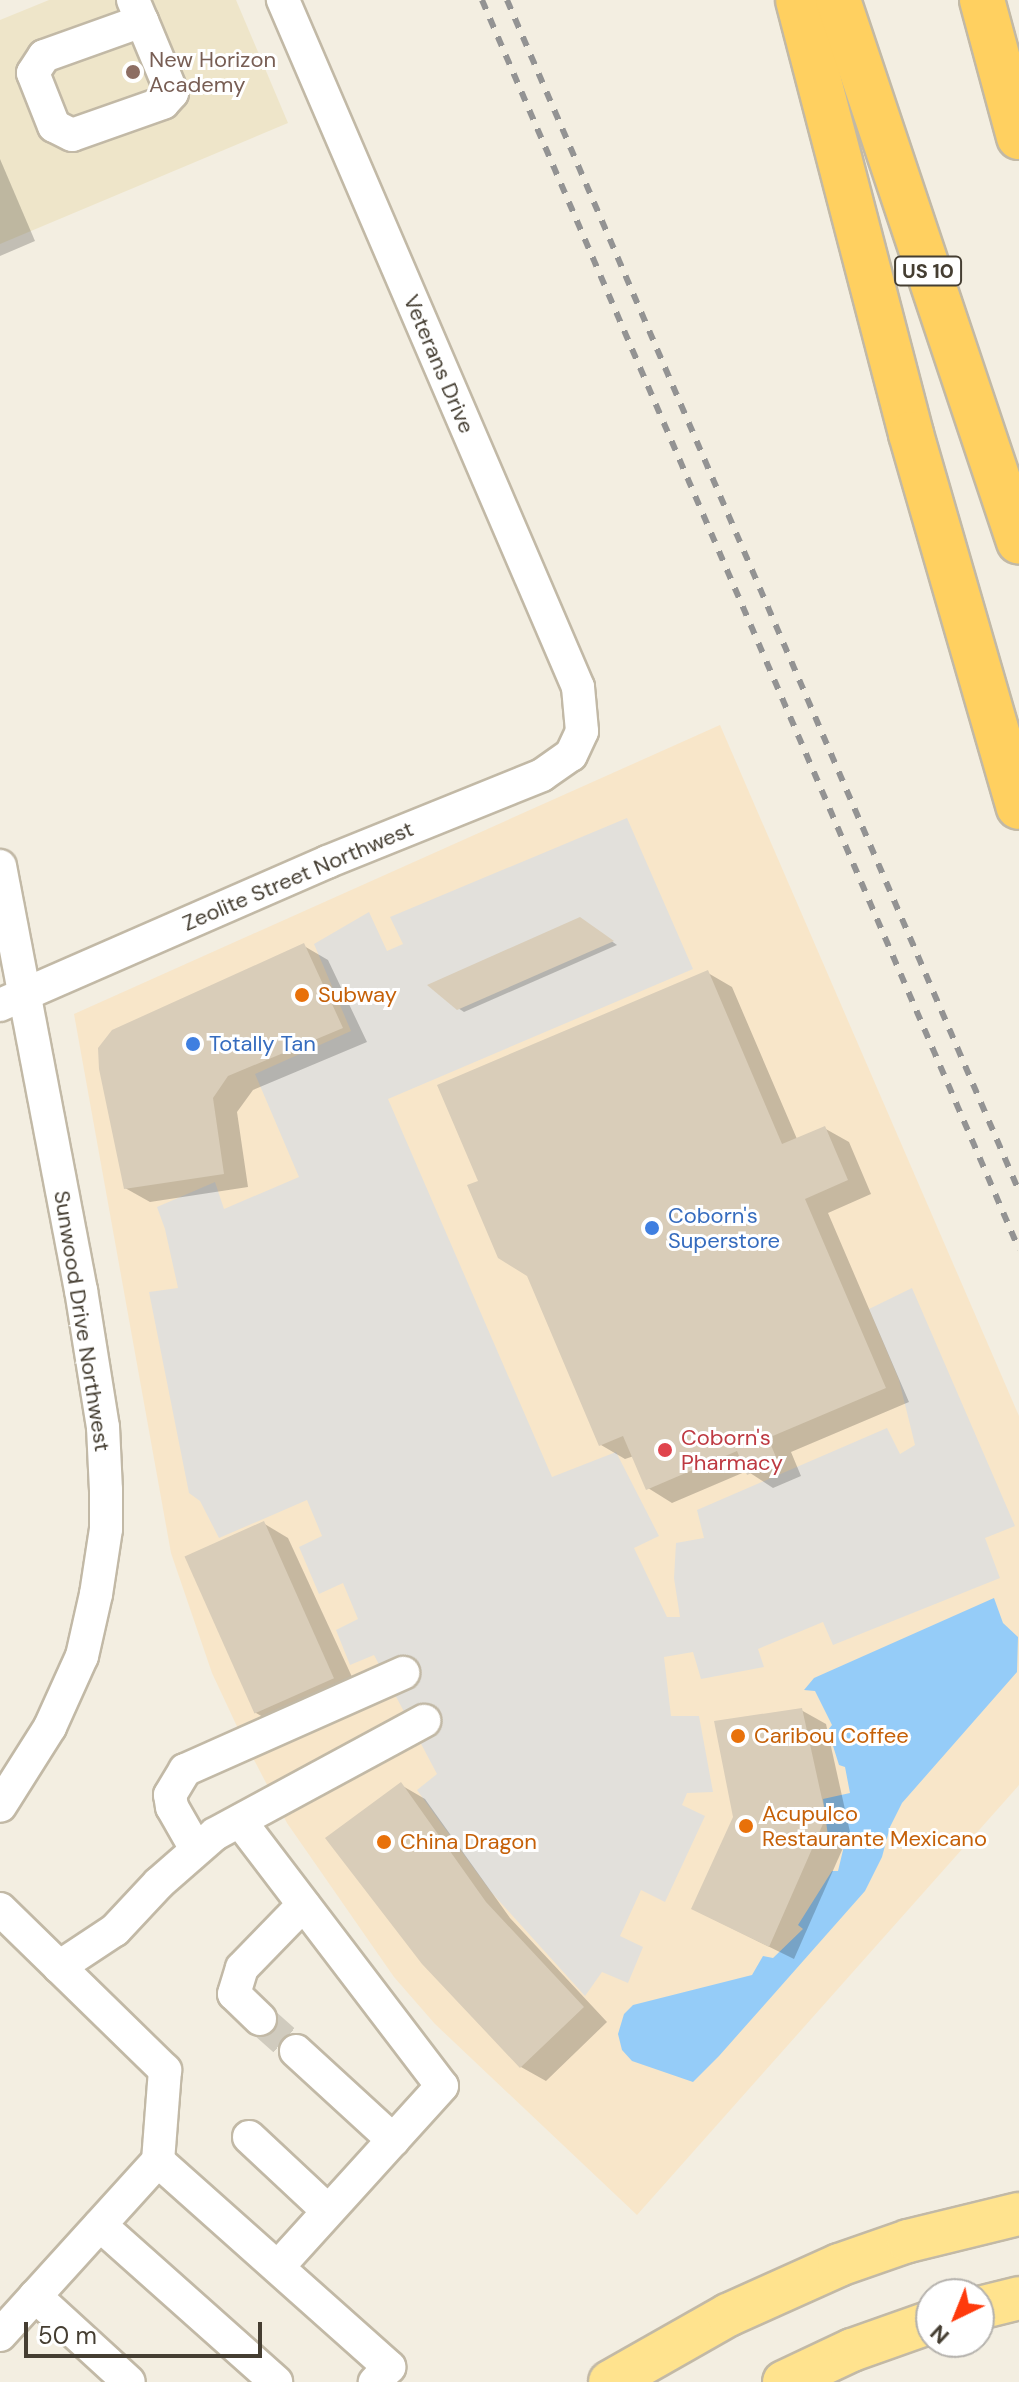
<!DOCTYPE html>
<style>
body{margin:0}
#map{position:relative;width:1019px;height:2382px;overflow:hidden;background:#f3eee1;font-family:"DM Sans",sans-serif}
div>[style]{position:absolute}
.commercial>*{inset:0;background:#f8e6c9}
.education>*{inset:0;background:#eee5c9}
.parking>*{inset:0;background:#e2e0db}
.water>*{inset:0;background:#95ccf8}
.shadow>*{inset:0;background:#0003}
.building>*{inset:0;background:#d9cdb9;transform-origin:0 0}
.minor-tunnel>*{height:32px;margin-top:-16px;transform-origin:0;background:repeating-linear-gradient(90deg,#d0cbbe 0 32px,transparent 0 48px)}
.roads{filter:drop-shadow(2px 0 #c2b9a6) drop-shadow(-2px 0 #c2b9a6) drop-shadow(0 2px #c2b9a6) drop-shadow(0 -2px #c2b9a6)}
.minor>*{height:32px;margin:-16px;padding:0 16px;transform-origin:16px;border-radius:16px;background:#fff}
.major>*{height:42px;margin:-21px;padding:0 21px;transform-origin:21px;border-radius:21px;background:#ffe38e}
.highway>*{height:44px;margin:-22px;padding:0 22px;transform-origin:22px;border-radius:22px;background:#ffd060}
.rail>*{height:6px;margin-top:-3px;transform-origin:0;background:repeating-linear-gradient(90deg,#939393 0 10px,transparent 0 20px)}
.dots>*{width:22px;height:22px;translate:-50% -50%;box-sizing:border-box;border:4px solid #fff;border-radius:50%}
span{translate:-50% -50%;white-space:nowrap;text-align:center;line-height:1.15;-webkit-text-stroke:6px #fff;paint-order:stroke}
.shield-label span{padding:2px 6px;background:#fff;border:2px solid;border-radius:6px;-webkit-text-stroke-width:0}
.shield-label{font-size:20px;color:#453e32;font-weight:700}
.education-label{font-size:22px;color:#785e54}
.left{translate:0 -50%;text-align:left}
.street-label{font-size:22px;color:#453e32}
.food-label{font-size:22px;color:#c56008}
.shop-label{font-size:22px;color:#366cbe}
.health-label{font-size:22px;color:#be3a42}
.north{position:absolute;left:915px;top:2278px;width:80px;height:80px;box-sizing:border-box;background:#fff;border:2px solid #b5b2ad;border-radius:50%;rotate:223deg;font-size:22px;font-weight:700;line-height:32px;text-align:center;color:#453e32}
.north::after{content:'';display:block;margin:auto;width:28px;height:36px;background:#ff3a0c;clip-path:polygon(50% 0,100% 100%,50% 72%,0 100%)}
.scale{position:absolute;left:24px;top:2322px;width:238px;height:36px;box-sizing:border-box;border:4px solid #453e32;border-top:0;padding-left:10px;font-size:24px;line-height:28px;white-space:nowrap;color:#453e32;-webkit-text-stroke:6px #fff;paint-order:stroke}
</style>
<div id="map">
<div class="commercial">
<div style="clip-path:polygon(720px 725px,1019px 1416px,1019px 1785px,637px 2215px,435px 2024px,394px 1977px,287px 1823px,241px 1735px,212px 1673px,171px 1553px,74px 1014px)"></div>
</div>
<div class="education">
<div style="clip-path:polygon(49px 0,236px 0,288px 123px,0 244px,0 20px)"></div>
</div>
<div class="parking">
<div style="clip-path:polygon(627px 818px,693px 969px,388px 1099px,552px 1477px,616px 1452px,659px 1536px,634px 1548px,667px 1617px,680px 1617px,674px 1578px,676px 1543px,704px 1538px,697px 1510px,887px 1428px,900px 1454px,915px 1445px,899px 1380px,869px 1309px,912px 1288px,1015px 1526px,985px 1538px,1000px 1578px,833px 1645px,823px 1622px,758px 1649px,764px 1667px,701px 1679px,693px 1652px,664px 1657px,671px 1716px,699px 1716px,713px 1792px,687px 1793px,682px 1805px,705px 1816px,665px 1902px,641px 1890px,620px 1936px,643px 1947px,628px 1983px,602px 1972px,585px 1996px,491px 1892px,417px 1790px,437px 1774px,374px 1655px,350px 1665px,336px 1630px,358px 1619px,343px 1583px,319px 1594px,299px 1547px,322px 1536px,307px 1500px,219px 1538px,200px 1501px,189px 1493px,149px 1292px,178px 1288px,165px 1229px,157px 1207px,215px 1182px,224px 1209px,299px 1177px,255px 1074px,351px 1031px,314px 944px,369px 912px,387px 951px,403px 944px,390px 917px)"></div>
</div>
<div class="water">
<div style="clip-path:polygon(994px 1598px,1003px 1623px,1018px 1637px,1017px 1672px,902px 1803px,890px 1827px,882px 1857px,865px 1891px,719px 2056px,693px 2082px,632px 2061px,622px 2050px,618px 2034px,624px 2014px,633px 2005px,752px 1975px,763px 1956px,773px 1958px,803px 1929px,798px 1925px,832px 1871px,838px 1871px,844px 1846px,828px 1836px,823px 1799px,850px 1793px,845px 1767px,839px 1765px,828px 1730px,832px 1725px,815px 1691px,804px 1690px,814px 1678px)"></div>
</div>
<div class="shadow">
<div style="clip-path:polygon(0 159px,35px 241px,0 256px)"></div>
<div style="clip-path:polygon(586px 923px,617px 945px,464px 1012px,458px 1008px)"></div>
<div style="clip-path:polygon(304px 946px,328px 960px,367px 1042px,253px 1090px,237px 1112px,248px 1187px,150px 1202px,125px 1188px)"></div>
<div style="clip-path:polygon(708px 973px,732px 987px,797px 1139px,824px 1128px,849px 1142px,871px 1194px,828px 1213px,909px 1402px,791px 1452px,801px 1476px,773px 1488px,747px 1471px,672px 1503px,648px 1488px,634px 1456px,625px 1459px,601px 1445px,529px 1275px,480px 1182px)"></div>
<div style="clip-path:polygon(263px 1523px,288px 1538px,359px 1692px,281px 1727px,256px 1713px)"></div>
<div style="clip-path:polygon(801px 1710px,826px 1724px,850px 1832px,794px 1959px,693px 1909px)"></div>
<div style="clip-path:polygon(401px 1785px,425px 1799px,510px 1918px,607px 2022px,546px 2081px,521px 2067px,423px 1963px)"></div>
</div>
<div class="building">
<div style="clip-path:polygon(580px 917px,614px 941px,457px 1010px,427px 985px)"></div>
<div style="clip-path:polygon(304px 943px,343px 1028px,228px 1076px,213px 1098px,224px 1174px,124px 1189px,99px 1069px,98px 1048px,112px 1030px)"></div>
<div style="clip-path:polygon(708px 970px,782px 1144px,825px 1126px,848px 1180px,805px 1199px,886px 1388px,768px 1438px,778px 1462px,747px 1475px,737px 1451px,646px 1490px,623px 1436px,599px 1446px,527px 1276px,498px 1258px,467px 1185px,478px 1181px,437px 1085px)"></div>
<div style="left:264px;top:1521px;width:172px;height:87px;rotate:66deg"></div>
<div style="clip-path:polygon(802px 1708px,826px 1817px,769px 1947px,691px 1909px,733px 1817px,714px 1721px)"></div>
<div style="clip-path:polygon(401px 1782px,486px 1902px,584px 2007px,520px 2068px,422px 1964px,325px 1838px)"></div>
</div>
<div class="minor-tunnel">
<div style="left:260px;top:2019px;width:48px;rotate:41.6deg"></div>
</div>
<div class="roads">
<div class="minor">
<div style="left:133px;top:0;width:23px;rotate:67deg"></div>
<div style="left:142px;top:21px;width:78px;rotate:67.4deg"></div>
<div style="left:172px;top:93px;width:13px;rotate:132deg"></div>
<div style="left:163px;top:103px;width:96px;rotate:160.6deg"></div>
<div style="left:72px;top:135px;width:20px;rotate:-153deg"></div>
<div style="left:54px;top:126px;width:57px;rotate:-111.6deg"></div>
<div style="left:33px;top:73px;width:20px;rotate:-57deg"></div>
<div style="left:44px;top:56px;width:104px;rotate:-19.7deg"></div>
<div style="left:0;top:866px;width:432px;rotate:79.2deg"></div>
<div style="left:81px;top:1290px;width:139px;rotate:80.9deg"></div>
<div style="left:103px;top:1427px;width:63px;rotate:87.3deg"></div>
<div style="left:106px;top:1490px;width:39px;rotate:90deg"></div>
<div style="left:106px;top:1529px;width:66px;rotate:98.7deg"></div>
<div style="left:96px;top:1594px;width:64px;rotate:102.7deg"></div>
<div style="left:82px;top:1656px;width:78px;rotate:114.3deg"></div>
<div style="left:50px;top:1727px;width:93px;rotate:122.3deg"></div>
<div style="left:0;top:1005px;width:357px;rotate:-23.6deg"></div>
<div style="left:327px;top:862px;width:232px;rotate:-22deg"></div>
<div style="left:542px;top:775px;width:35px;rotate:-35deg"></div>
<div style="left:571px;top:755px;width:26px;rotate:-65deg"></div>
<div style="left:582px;top:731px;width:44px;rotate:-95.2deg"></div>
<div style="left:578px;top:687px;width:748px;rotate:-113.24deg"></div>
<div style="left:240px;top:1821px;width:333px;rotate:52.7deg"></div>
<div style="left:442px;top:2086px;width:244px;rotate:132.2deg"></div>
<div style="left:196px;top:1849px;width:48px;rotate:-119.7deg"></div>
<div style="left:172px;top:1807px;width:12px;rotate:-99deg"></div>
<div style="left:170px;top:1795px;width:29px;rotate:-59deg"></div>
<div style="left:185px;top:1770px;width:239px;rotate:-24deg"></div>
<div style="left:0;top:1909px;width:231px;rotate:44.3deg"></div>
<div style="left:165px;top:2070px;width:91px;rotate:94.4deg"></div>
<div style="left:158px;top:2161px;width:310px;rotate:41.7deg"></div>
<div style="left:389px;top:2367px;width:21px;rotate:133deg"></div>
<div style="left:59px;top:1967px;width:67px;rotate:-33.5deg"></div>
<div style="left:115px;top:1930px;width:64px;rotate:-46.9deg"></div>
<div style="left:159px;top:1883px;width:74px;rotate:-41.2deg"></div>
<div style="left:215px;top:1834px;width:238px;rotate:-28.4deg"></div>
<div style="left:260px;top:2019px;width:36px;rotate:-136deg"></div>
<div style="left:234px;top:1994px;width:27px;rotate:-73deg"></div>
<div style="left:242px;top:1968px;width:88px;rotate:-45.9deg"></div>
<div style="left:296px;top:2051px;width:132px;rotate:42.5deg"></div>
<div style="left:249px;top:2137px;width:108px;rotate:43.1deg"></div>
<div style="left:100px;top:2225px;width:236px;rotate:41.7deg"></div>
<div style="left:35px;top:2296px;width:127px;rotate:42.5deg"></div>
<div style="left:0;top:2335px;width:235px;rotate:-47.8deg"></div>
</div>
<div class="major">
<div style="left:979px;top:2308px;width:41px;rotate:-14deg"></div>
<div style="left:610px;top:2382px;width:136px;rotate:-29.6deg"></div>
<div style="left:728px;top:2315px;width:122px;rotate:-24.2deg"></div>
<div style="left:839px;top:2265px;width:73px;rotate:-19.2deg"></div>
<div style="left:908px;top:2241px;width:114px;rotate:-13.7deg"></div>
<div style="left:784px;top:2382px;width:75px;rotate:-25.2deg"></div>
<div style="left:852px;top:2350px;width:84px;rotate:-19.5deg"></div>
</div>
<div class="highway">
<div style="left:798px;top:0;width:448px;rotate:75.4deg"></div>
<div style="left:911px;top:434px;width:388px;rotate:73.9deg"></div>
<div style="left:838px;top:0;width:571px;rotate:71.53deg"></div>
<div style="left:982px;top:0;width:142px;rotate:74.9deg"></div>
</div>
</div>
<div class="rail">
<div style="left:482px;top:0;width:1360px;rotate:66.74deg"></div>
<div style="left:507px;top:0;width:1296px;rotate:66.74deg"></div>
</div>
<div class="dots">
<div style="left:133px;top:72px;background:#8d6e63"></div>
<div style="left:302px;top:995px;background:#e8710a"></div>
<div style="left:193px;top:1044px;background:#3f7fe0"></div>
<div style="left:652px;top:1228px;background:#3f7fe0"></div>
<div style="left:665px;top:1450px;background:#e0444e"></div>
<div style="left:738px;top:1736px;background:#e8710a"></div>
<div style="left:746px;top:1826px;background:#e8710a"></div>
<div style="left:384px;top:1842px;background:#e8710a"></div>
</div>
<div class="shield-label">
<span style="left:928px;top:271px">US 10</span>
</div>
<div class="education-label">
<span class="left" style="left:149px;top:72px">New Horizon<br>Academy</span>
</div>
<div class="street-label">
<span style="left:439px;top:364px;rotate:67deg">Veterans Drive</span>
<span style="left:298px;top:876px;rotate:-23deg">Zeolite Street Northwest</span>
<span style="left:82px;top:1321px;rotate:81deg">Sunwood Drive Northwest</span>
</div>
<div class="food-label">
<span class="left" style="left:318px;top:995px">Subway</span>
<span class="left" style="left:754px;top:1736px">Caribou Coffee</span>
<span class="left" style="left:762px;top:1826px">Acupulco<br>Restaurante Mexicano</span>
<span class="left" style="left:400px;top:1842px">China Dragon</span>
</div>
<div class="shop-label">
<span class="left" style="left:209px;top:1044px">Totally Tan</span>
<span class="left" style="left:668px;top:1228px">Coborn's<br>Superstore</span>
</div>
<div class="health-label">
<span class="left" style="left:681px;top:1450px">Coborn's<br>Pharmacy</span>
</div>
<div class="north">N</div>
<div class="scale">50 m</div>
</div>
